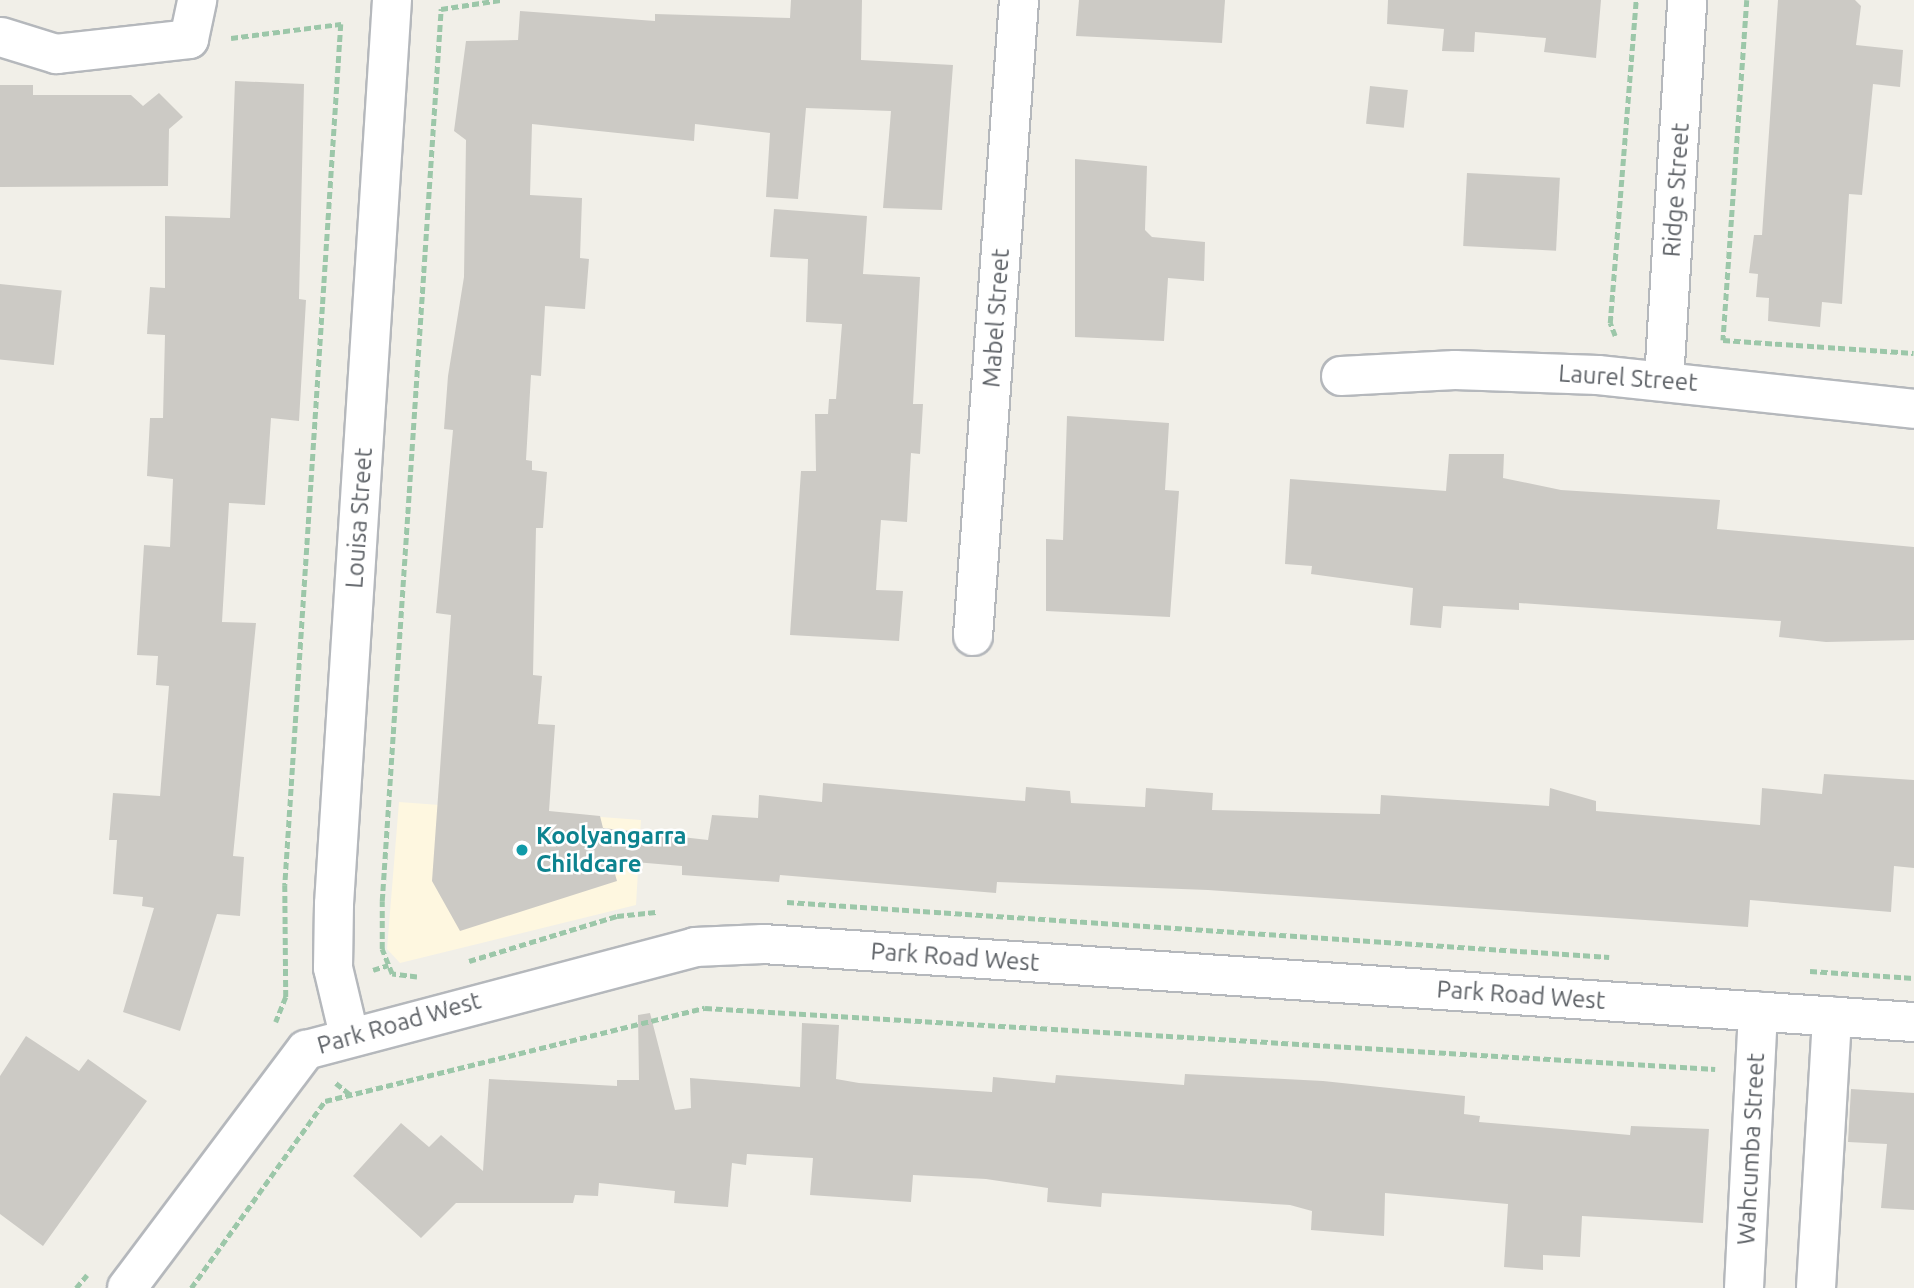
<!DOCTYPE html>
<style>
body{margin:0}
#map{position:relative;width:1914px;height:1288px;overflow:hidden;background:#f1efe8;font-family:Ubuntu,sans-serif}
div>[style]{position:absolute}
.commercial>*{inset:0;background:#fef7e0}
.building>*{inset:0;background:#cccac5;transform-origin:0 0}
.path>*{height:4.5px;margin-top:-2.25px;transform-origin:0;background:repeating-linear-gradient(90deg,#9cc7a9 0 7px,transparent 0 10.5px)}
.roads{filter:drop-shadow(2px 0 #b5b8bc) drop-shadow(-2px 0 #b5b8bc) drop-shadow(0 2px #b5b8bc) drop-shadow(0 -2px #b5b8bc)}
.minor>*{height:38px;margin:-19px;padding:0 19px;transform-origin:19px;border-radius:19px;background:#fff}
.dots>*{width:19px;height:19px;translate:-50% -50%;box-sizing:border-box;border:4px solid #fff;border-radius:50%}
span{translate:-50% -50%;white-space:nowrap;text-align:center;line-height:1.15;-webkit-text-stroke:5px #fff;paint-order:stroke}
.street-label{font-size:24px;color:#5f6368}
.culture-label{font-size:24px;color:#0d838f;font-weight:700}
.left{translate:0 -50%;text-align:left}
</style>
<div id="map">
<div class="commercial">
<div style="clip-path:polygon(399px 802px,641px 820px,636px 905px,400px 963px,387px 949px)"></div>
</div>
<div class="building">
<div style="clip-path:polygon(791px 0,862px 0,861px 60px,953px 65px,942px 210px,883px 208px,891px 111px,806px 108px,798px 199px,766px 197px,770px 133px,695px 124px,694px 141px,532px 124px,530px 195px,582px 198px,580px 258px,589px 259px,585px 309px,545px 306px,541px 376px,531px 375px,526px 460px,532px 461px,532px 470px,547px 472px,543px 528px,536px 528px,533px 675px,542px 676px,538px 724px,555px 725px,549px 811px,600px 816px,603px 828px,708px 840px,712px 815px,758px 818px,759px 795px,822px 802px,823px 783px,1025px 801px,1026px 787px,1070px 791px,1071px 803px,1145px 807px,1146px 788px,1213px 793px,1212px 810px,1380px 814px,1381px 795px,1549px 806px,1550px 788px,1596px 801px,1596px 811px,1760px 825px,1762px 788px,1822px 794px,1824px 774px,1914px 780px,1914px 868px,1894px 866px,1891px 912px,1750px 900px,1748px 927px,1208px 890px,997px 882px,996px 893px,780px 875px,779px 882px,682px 875px,682px 866px,611px 860px,617px 881px,460px 931px,432px 881px,451px 615px,436px 613px,453px 430px,444px 429px,448px 376px,464px 277px,466px 140px,454px 131px,466px 41px,518px 40px,520px 11px,655px 21px,655px 14px,790px 18px)"></div>
<div style="clip-path:polygon(1079px 0,1225px 0,1222px 43px,1076px 36px)"></div>
<div style="clip-path:polygon(1388px 0,1601px 0,1596px 58px,1544px 52px,1546px 38px,1475px 32px,1474px 52px,1442px 51px,1444px 29px,1387px 24px)"></div>
<div style="clip-path:polygon(1778px 0,1855px 0,1861px 6px,1856px 45px,1903px 50px,1900px 87px,1873px 84px,1862px 195px,1849px 194px,1842px 304px,1822px 302px,1820px 327px,1768px 321px,1769px 298px,1756px 297px,1758px 274px,1749px 273px,1754px 235px,1762px 235px)"></div>
<div style="clip-path:polygon(235px 81px,304px 84px,299px 299px,306px 300px,299px 421px,271px 418px,265px 505px,229px 503px,222px 622px,256px 623px,233px 856px,244px 857px,240px 916px,217px 914px,180px 1031px,123px 1012px,154px 908px,142px 906px,143px 897px,113px 894px,117px 840px,109px 840px,113px 793px,160px 796px,169px 686px,156px 685px,158px 656px,137px 655px,144px 545px,170px 547px,173px 479px,147px 476px,150px 418px,163px 418px,165px 335px,147px 334px,150px 287px,165px 288px,165px 216px,230px 218px)"></div>
<div style="clip-path:polygon(0 85px,33px 85px,33px 95px,131px 95px,143px 106px,159px 93px,183px 117px,169px 129px,168px 186px,0 187px)"></div>
<div style="left:1370px;top:86px;width:38px;height:38px;rotate:6deg"></div>
<div style="clip-path:polygon(1075px 159px,1147px 166px,1145px 230px,1152px 237px,1205px 242px,1204px 281px,1168px 278px,1164px 341px,1075px 337px)"></div>
<div style="left:1467px;top:173px;width:93px;height:73px;rotate:3deg"></div>
<div style="clip-path:polygon(774px 209px,867px 216px,863px 274px,920px 277px,913px 404px,923px 404px,920px 454px,911px 453px,907px 522px,881px 520px,876px 590px,903px 591px,899px 641px,790px 635px,801px 471px,816px 471px,815px 414px,828px 414px,829px 399px,836px 399px,842px 324px,806px 322px,808px 259px,770px 257px)"></div>
<div style="left:0;top:284px;width:62px;height:75px;rotate:6deg"></div>
<div style="clip-path:polygon(1067px 416px,1169px 423px,1165px 490px,1179px 491px,1170px 617px,1046px 611px,1046px 539px,1063px 540px)"></div>
<div style="clip-path:polygon(1449px 454px,1504px 454px,1503px 478px,1561px 490px,1720px 500px,1717px 529px,1914px 547px,1914px 640px,1826px 642px,1779px 637px,1781px 621px,1519px 603px,1519px 610px,1443px 606px,1441px 628px,1410px 625px,1413px 588px,1311px 574px,1312px 566px,1285px 564px,1290px 479px,1446px 491px)"></div>
<div style="clip-path:polygon(650px 1013px,675px 1110px,691px 1108px,690px 1078px,800px 1087px,802px 1023px,839px 1025px,836px 1079px,859px 1083px,992px 1092px,993px 1077px,1055px 1083px,1056px 1075px,1184px 1085px,1185px 1074px,1323px 1081px,1465px 1096px,1464px 1114px,1480px 1116px,1479px 1122px,1630px 1135px,1631px 1126px,1709px 1129px,1703px 1223px,1582px 1216px,1580px 1257px,1543px 1255px,1543px 1270px,1504px 1267px,1508px 1204px,1385px 1193px,1384px 1236px,1311px 1230px,1312px 1211px,1290px 1205px,1102px 1193px,1101px 1207px,1047px 1202px,1048px 1188px,986px 1179px,913px 1175px,911px 1202px,810px 1195px,813px 1158px,747px 1154px,746px 1165px,732px 1163px,728px 1207px,674px 1203px,675px 1191px,599px 1183px,598px 1196px,575px 1195px,573px 1203px,456px 1203px,421px 1238px,353px 1176px,401px 1123px,429px 1147px,441px 1135px,483px 1171px,489px 1079px,617px 1086px,617px 1080px,639px 1080px,638px 1015px)"></div>
<div style="clip-path:polygon(26px 1036px,79px 1071px,88px 1059px,147px 1101px,43px 1246px,0 1214px,0 1076px)"></div>
<div style="clip-path:polygon(1851px 1089px,1914px 1093px,1914px 1210px,1881px 1208px,1887px 1144px,1848px 1142px)"></div>
</div>
<div class="path">
<div style="left:1747px;top:0;width:341px;rotate:94deg"></div>
<div style="left:1723px;top:340px;width:191px;rotate:3.9deg"></div>
<div style="left:231px;top:38px;width:111px;rotate:-7.3deg"></div>
<div style="left:341px;top:24px;width:863px;rotate:93.72deg"></div>
<div style="left:285px;top:885px;width:112px;rotate:89.5deg"></div>
<div style="left:286px;top:997px;width:27px;rotate:112deg"></div>
<div style="left:1615px;top:336px;width:14px;rotate:-111deg"></div>
<div style="left:1610px;top:323px;width:324px;rotate:-85.4deg"></div>
<div style="left:787px;top:902px;width:824px;rotate:3.83deg"></div>
<div style="left:469px;top:961px;width:155px;rotate:-16.9deg"></div>
<div style="left:617px;top:916px;width:39px;rotate:-6deg"></div>
<div style="left:373px;top:970px;width:16px;rotate:-18deg"></div>
<div style="left:1810px;top:971px;width:104px;rotate:3.9deg"></div>
<div style="left:417px;top:977px;width:25px;rotate:-173deg"></div>
<div style="left:392px;top:974px;width:27px;rotate:-112deg"></div>
<div style="left:382px;top:949px;width:48px;rotate:-90deg"></div>
<div style="left:382px;top:901px;width:894px;rotate:-86.22deg"></div>
<div style="left:441px;top:9px;width:60px;rotate:-8.7deg"></div>
<div style="left:336px;top:1083px;width:19px;rotate:39deg"></div>
<div style="left:76px;top:1288px;width:17px;rotate:-50deg"></div>
<div style="left:191px;top:1288px;width:230px;rotate:-54.4deg"></div>
<div style="left:325px;top:1101px;width:391px;rotate:-13.8deg"></div>
<div style="left:705px;top:1008px;width:1012px;rotate:3.46deg"></div>
</div>
<div class="roads">
<div class="minor">
<div style="left:1px;top:37px;width:58px;rotate:17.2deg"></div>
<div style="left:56px;top:54px;width:134px;rotate:-6.4deg"></div>
<div style="left:189px;top:39px;width:40px;rotate:-78deg"></div>
<div style="left:1341px;top:376px;width:114px;rotate:-3deg"></div>
<div style="left:1455px;top:370px;width:143px;rotate:2deg"></div>
<div style="left:1598px;top:375px;width:318px;rotate:6.1deg"></div>
<div style="left:1664px;top:380px;width:381px;rotate:-86.5deg"></div>
<div style="left:973px;top:636px;width:638px;rotate:-85.86deg"></div>
<div style="left:349px;top:1035px;width:69px;rotate:-103.4deg"></div>
<div style="left:333px;top:968px;width:64px;rotate:-89.1deg"></div>
<div style="left:334px;top:904px;width:906px;rotate:-86.33deg"></div>
<div style="left:127px;top:1288px;width:298px;rotate:-53.1deg"></div>
<div style="left:306px;top:1050px;width:402px;rotate:-14.8deg"></div>
<div style="left:695px;top:947px;width:68px;rotate:-2.5deg"></div>
<div style="left:763px;top:944px;width:1154px;rotate:3.88deg"></div>
<div style="left:1744px;top:1288px;width:277px;rotate:-87.1deg"></div>
<div style="left:1816px;top:1288px;width:272px;rotate:-86.6deg"></div>
</div>
</div>
<div class="dots">
<div style="left:522px;top:850px;background:#0f9aa8"></div>
</div>
<div class="street-label">
<span style="left:1676px;top:190px;rotate:-86deg">Ridge Street</span>
<span style="left:996px;top:318px;rotate:-86deg">Mabel Street</span>
<span style="left:1628px;top:378px;rotate:4deg">Laurel Street</span>
<span style="left:359px;top:518px;rotate:-86deg">Louisa Street</span>
<span style="left:955px;top:957px;rotate:4deg">Park Road West</span>
<span style="left:1521px;top:995px;rotate:4deg">Park Road West</span>
<span style="left:399px;top:1023px;rotate:-16deg">Park Road West</span>
<span style="left:1751px;top:1149px;rotate:-87deg">Wahcumba Street</span>
</div>
<div class="culture-label">
<span class="left" style="left:536px;top:850px">Koolyangarra<br>Childcare</span>
</div>
</div>
